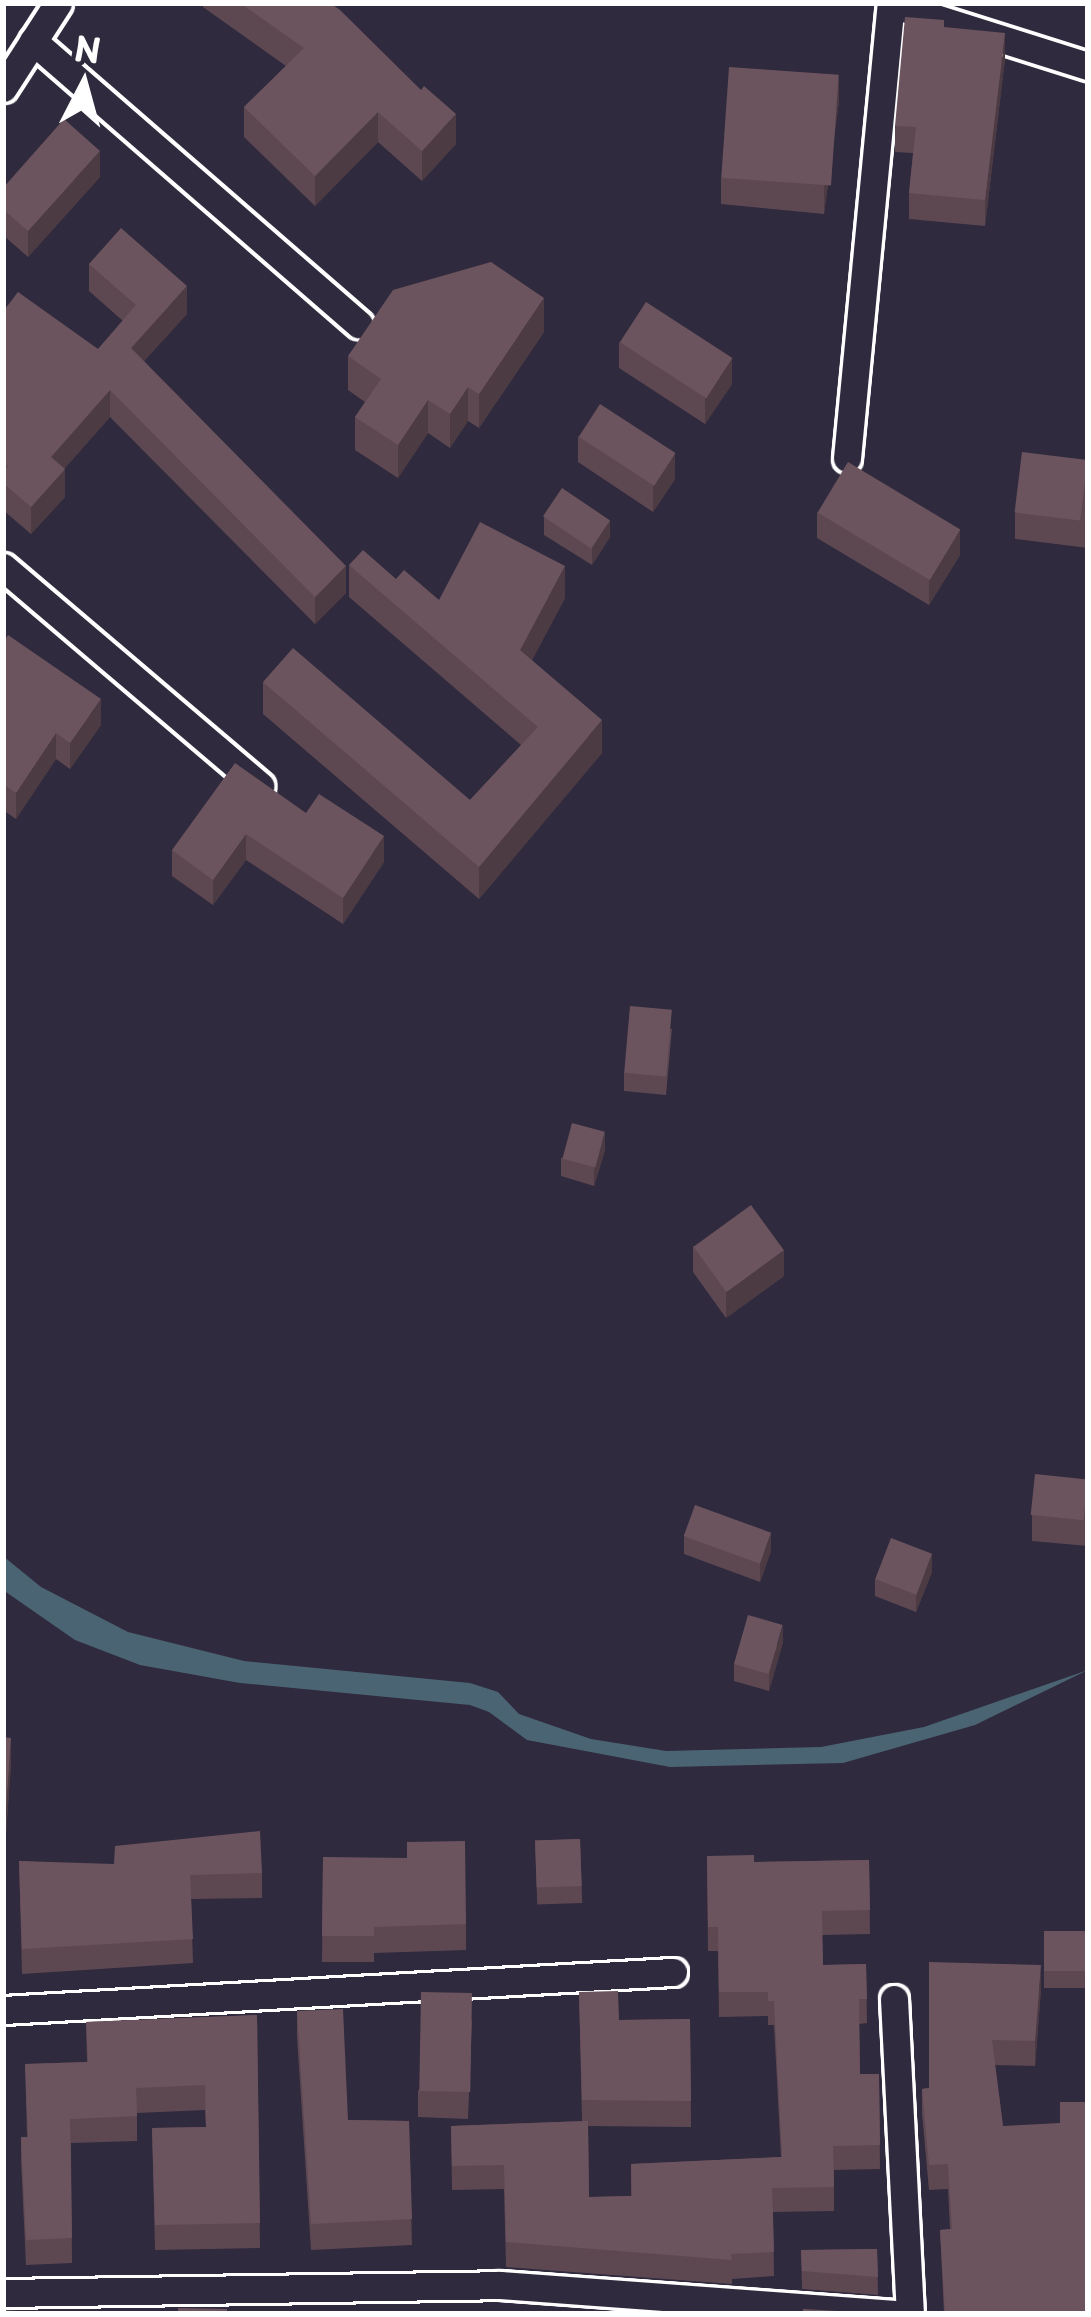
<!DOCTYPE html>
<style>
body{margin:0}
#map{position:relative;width:1091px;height:2317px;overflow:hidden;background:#2f2a3d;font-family:"Playpen Sans",sans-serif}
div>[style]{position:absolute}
.water>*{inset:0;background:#4b6473}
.roads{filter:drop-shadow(3px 0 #fff) drop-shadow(-3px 0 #fff) drop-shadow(0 3px #fff) drop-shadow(0 -3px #fff)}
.street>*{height:27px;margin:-13.5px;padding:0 13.5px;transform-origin:13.5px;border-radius:13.5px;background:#2f2a3d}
.wall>*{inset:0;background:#5d4852;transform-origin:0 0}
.shaded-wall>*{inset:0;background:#4c3b42}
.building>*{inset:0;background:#6c545f;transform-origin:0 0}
span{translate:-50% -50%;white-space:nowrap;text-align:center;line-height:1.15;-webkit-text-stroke:9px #2f2a3d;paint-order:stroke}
.frame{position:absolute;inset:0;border:6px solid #fff;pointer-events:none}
.north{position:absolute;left:24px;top:24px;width:120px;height:120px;-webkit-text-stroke:9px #2f2a3d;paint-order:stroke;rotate:6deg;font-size:33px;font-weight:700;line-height:48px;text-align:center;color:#fff}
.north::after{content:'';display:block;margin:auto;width:42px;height:54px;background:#fff;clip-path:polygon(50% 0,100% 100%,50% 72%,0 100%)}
</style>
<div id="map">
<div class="water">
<div style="clip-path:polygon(3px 1556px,41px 1587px,128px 1632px,244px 1661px,470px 1683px,498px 1692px,519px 1714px,591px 1739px,666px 1751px,821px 1747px,924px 1727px,1088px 1670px,975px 1725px,843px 1763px,670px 1767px,527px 1740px,489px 1712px,470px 1705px,240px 1683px,140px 1665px,75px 1640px,3px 1590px)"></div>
</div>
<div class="roads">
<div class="street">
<div style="left:33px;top:41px;width:432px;rotate:41deg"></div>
<div style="left:3px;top:88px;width:101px;rotate:-57.1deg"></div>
<div style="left:847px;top:458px;width:456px;rotate:-84.5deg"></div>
<div style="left:891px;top:4px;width:207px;rotate:17.5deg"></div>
<div style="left:3px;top:567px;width:338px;rotate:40.4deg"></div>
<div style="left:894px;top:1999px;width:315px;rotate:87.1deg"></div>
<div style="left:3px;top:2010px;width:671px;rotate:-3.25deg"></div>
<div style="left:3px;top:2293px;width:497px;rotate:-0.9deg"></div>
<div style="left:500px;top:2285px;width:396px;rotate:4.2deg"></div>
</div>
</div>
<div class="wall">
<div style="clip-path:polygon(203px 3px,330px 3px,456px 144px,422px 181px,378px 142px,315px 206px,244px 137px,244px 107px,286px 66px,203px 7px)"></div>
<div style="clip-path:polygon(1005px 59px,985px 226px,909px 219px,909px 193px,913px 153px,895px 152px,895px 126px)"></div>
<div style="clip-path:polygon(839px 101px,824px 214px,721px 204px,721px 178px)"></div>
<div style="clip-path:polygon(100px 177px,28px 257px,3px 235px,3px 188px)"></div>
<div style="clip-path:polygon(89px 264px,187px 314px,144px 361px,346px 593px,315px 624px,110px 417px,64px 469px,65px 497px,31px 534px,3px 510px,3px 307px,98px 349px,123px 321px,89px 291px)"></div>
<div style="clip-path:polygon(544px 332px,479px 428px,468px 421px,450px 448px,428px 433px,398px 478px,355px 450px,355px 417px,365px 402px,348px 390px,348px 356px)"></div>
<div style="clip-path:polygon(619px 342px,732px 384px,705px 424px,619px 368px)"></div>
<div style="clip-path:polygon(578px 436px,675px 479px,653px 512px,578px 462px)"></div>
<div style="clip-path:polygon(1088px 460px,1088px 548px,1015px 539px,1015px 513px)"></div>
<div style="clip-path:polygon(817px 512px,960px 555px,929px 605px,817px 538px)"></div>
<div style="clip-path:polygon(544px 517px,610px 537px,592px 565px,544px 535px)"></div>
<div style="clip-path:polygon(349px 565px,396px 579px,439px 600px,565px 598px,532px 660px,602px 753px,479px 899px,263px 714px,263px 682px,470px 800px,521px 745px,349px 597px)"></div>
<div style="clip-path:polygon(3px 643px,101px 725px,70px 769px,56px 759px,16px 819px,3px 810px)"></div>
<div style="clip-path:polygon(306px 813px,384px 862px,343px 924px,246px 860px,213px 905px,172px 876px,172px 850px)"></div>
<div style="clip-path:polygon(672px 1028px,666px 1095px,624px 1091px,624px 1073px)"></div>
<div style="clip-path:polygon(605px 1150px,594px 1186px,561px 1176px,561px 1158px)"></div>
<div style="clip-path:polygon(693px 1246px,784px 1276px,726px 1318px,693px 1272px)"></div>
<div style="clip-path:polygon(1088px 1480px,1088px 1546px,1032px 1541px,1032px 1515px)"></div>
<div style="clip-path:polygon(684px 1536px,771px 1551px,760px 1582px,684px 1554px)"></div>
<div style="clip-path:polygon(932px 1572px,916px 1612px,875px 1596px,875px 1579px)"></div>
<div style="clip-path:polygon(783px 1642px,769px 1691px,734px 1681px,734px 1664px)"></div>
<div style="clip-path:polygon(3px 1737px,11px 1764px,5px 1847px,3px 1846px)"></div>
<div style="left:580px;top:1839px;width:64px;height:45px;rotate:88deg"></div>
<div style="clip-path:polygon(707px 1856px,754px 1862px,869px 1860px,870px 1934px,822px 1935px,823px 1965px,866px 1964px,867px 2023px,859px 2024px,860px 2074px,879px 2074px,880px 2169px,834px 2170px,834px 2211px,773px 2212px,774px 2276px,732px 2279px,732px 2284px,506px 2267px,504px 2189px,452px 2190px,451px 2126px,582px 2121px,579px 1992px,619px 2020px,690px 2019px,691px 2127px,588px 2126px,589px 2197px,631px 2196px,631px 2164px,781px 2157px,774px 2025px,768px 2025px,768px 2016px,719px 2017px,718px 1951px,708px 1951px)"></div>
<div style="clip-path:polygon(323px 1857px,466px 1924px,466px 1950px,374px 1953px,374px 1962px,322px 1962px)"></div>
<div style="clip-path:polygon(19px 1861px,262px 1873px,262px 1898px,191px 1899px,193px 1963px,22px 1974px)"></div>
<div style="left:1044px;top:1931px;width:44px;height:57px"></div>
<div style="clip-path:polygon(1041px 1989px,1035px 2066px,995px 2065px,1003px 2126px,1088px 2314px,944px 2314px,940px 2230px,950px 2229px,948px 2189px,929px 2190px,922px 2113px,922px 2089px,929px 2088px)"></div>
<div style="clip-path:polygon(297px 2011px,348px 2120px,409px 2121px,412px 2245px,311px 2250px,297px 2037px)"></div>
<div style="clip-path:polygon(257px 2015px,260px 2248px,155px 2250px,152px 2128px,206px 2127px,205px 2110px,137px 2113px,137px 2141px,71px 2143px,72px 2263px,26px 2265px,21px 2161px,21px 2137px,27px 2137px,25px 2064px,87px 2062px,86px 2022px)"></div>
<div style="clip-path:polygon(472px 2019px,468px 2119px,418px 2117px,418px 2091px)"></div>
<div style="clip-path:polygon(877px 2249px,878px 2295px,802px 2289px,801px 2250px)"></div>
</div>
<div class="shaded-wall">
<div style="clip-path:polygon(1005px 33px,1005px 59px,985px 226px,985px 200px)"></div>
<div style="clip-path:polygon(839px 75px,839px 101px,824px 214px,824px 188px)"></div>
<div style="clip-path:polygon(378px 112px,378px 142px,315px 206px,315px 176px)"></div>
<div style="clip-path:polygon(456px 114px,456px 144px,422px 181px,422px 151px)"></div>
<div style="clip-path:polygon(100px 151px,100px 177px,28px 257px,28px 231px)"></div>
<div style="clip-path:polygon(187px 286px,187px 314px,131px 375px,131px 348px)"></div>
<div style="clip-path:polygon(544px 298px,544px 332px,479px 428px,479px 394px)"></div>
<div style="clip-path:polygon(732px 358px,732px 384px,705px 424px,705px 398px)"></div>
<div style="clip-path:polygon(468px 387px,468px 421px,450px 448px,450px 414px)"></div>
<div style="clip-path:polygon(110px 390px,110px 417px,51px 484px,51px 457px)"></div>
<div style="clip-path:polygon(428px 400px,428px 433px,398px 478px,398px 445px)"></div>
<div style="clip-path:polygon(675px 453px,675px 479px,653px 512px,653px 486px)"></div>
<div style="clip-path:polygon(65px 469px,65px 497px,31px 534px,31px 507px)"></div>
<div style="clip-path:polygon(610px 520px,610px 537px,592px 565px,592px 548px)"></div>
<div style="clip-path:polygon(960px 529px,960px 555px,929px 605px,929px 579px)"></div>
<div style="clip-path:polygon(346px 566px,346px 593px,315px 624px,315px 597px)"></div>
<div style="clip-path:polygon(565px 566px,565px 598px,520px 682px,520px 650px)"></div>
<div style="clip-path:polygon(101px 699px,101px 725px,70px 769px,70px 743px)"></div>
<div style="clip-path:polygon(602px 720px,602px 753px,479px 899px,479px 867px)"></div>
<div style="clip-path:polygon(56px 733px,56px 759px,16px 819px,16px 793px)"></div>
<div style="clip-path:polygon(246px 834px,246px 860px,213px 905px,213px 880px)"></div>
<div style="clip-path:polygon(384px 836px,384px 862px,343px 924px,343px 898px)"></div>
<div style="clip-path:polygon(605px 1132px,605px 1150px,594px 1186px,594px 1168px)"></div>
<div style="clip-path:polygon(784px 1250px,784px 1276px,726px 1318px,726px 1292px)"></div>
<div style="clip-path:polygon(771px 1533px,771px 1551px,760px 1582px,760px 1564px)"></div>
<div style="clip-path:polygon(932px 1554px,932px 1572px,916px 1612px,916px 1595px)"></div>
<div style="clip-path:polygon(783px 1625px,783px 1642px,769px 1691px,769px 1673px)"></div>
<div style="clip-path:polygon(11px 1738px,11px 1764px,5px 1847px,5px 1821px)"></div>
<div style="clip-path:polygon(1041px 1965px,1041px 1989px,1035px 2066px,1035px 2041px)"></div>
</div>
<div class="building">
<div style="clip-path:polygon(240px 3px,330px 3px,340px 10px,421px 90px,424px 86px,456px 114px,422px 151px,378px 112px,315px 176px,244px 107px,304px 48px)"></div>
<div style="clip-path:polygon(905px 17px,944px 20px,944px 27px,1005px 33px,985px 200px,909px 193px,916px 127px,895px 126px)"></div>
<div style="left:729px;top:67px;width:110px;height:111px;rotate:4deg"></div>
<div style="clip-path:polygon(64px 119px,100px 151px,28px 231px,3px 209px,3px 188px)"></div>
<div style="clip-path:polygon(121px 228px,187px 286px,131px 348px,346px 566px,315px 597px,110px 390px,51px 457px,65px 469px,31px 507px,3px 483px,3px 473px,8px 466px,3px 462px,3px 307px,5px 309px,18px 292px,98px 349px,136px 305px,89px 264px)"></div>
<div style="clip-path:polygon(491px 262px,544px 298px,479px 394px,468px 387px,450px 414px,428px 400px,398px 445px,355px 417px,381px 379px,348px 356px,393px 290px)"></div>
<div style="left:646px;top:302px;width:103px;height:48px;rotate:33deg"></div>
<div style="left:600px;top:404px;width:90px;height:39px;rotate:33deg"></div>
<div style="left:1022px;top:452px;width:66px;height:61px;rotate:7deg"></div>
<div style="left:848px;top:462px;width:131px;height:59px;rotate:31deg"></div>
<div style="left:562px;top:488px;width:58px;height:34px;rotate:34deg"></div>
<div style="clip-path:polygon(480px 522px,565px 566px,520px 650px,602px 720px,479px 867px,263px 682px,293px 648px,470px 800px,538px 727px,349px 565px,363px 550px,396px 579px,404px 570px,439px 600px)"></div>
<div style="clip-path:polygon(8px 635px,101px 699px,70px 743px,56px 733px,16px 793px,3px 784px,3px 643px)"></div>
<div style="clip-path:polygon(235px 763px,306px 813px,319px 794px,384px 836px,343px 898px,246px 834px,213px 880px,172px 850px)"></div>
<div style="left:630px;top:1006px;width:42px;height:67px;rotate:5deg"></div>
<div style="left:572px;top:1123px;width:34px;height:37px;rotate:15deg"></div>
<div style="left:751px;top:1205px;width:56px;height:71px;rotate:54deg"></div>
<div style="left:1035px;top:1474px;width:53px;height:41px;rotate:6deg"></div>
<div style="left:695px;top:1505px;width:81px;height:33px;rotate:20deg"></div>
<div style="left:891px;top:1538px;width:44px;height:44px;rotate:21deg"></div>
<div style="left:748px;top:1615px;width:36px;height:51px;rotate:16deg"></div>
<div style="clip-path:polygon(3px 1737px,11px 1738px,5px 1821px,3px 1820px)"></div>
<div style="clip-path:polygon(260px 1831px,262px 1873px,190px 1875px,193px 1939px,22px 1949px,19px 1861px,114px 1864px,115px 1846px)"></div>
<div style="left:580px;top:1839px;width:47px;height:45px;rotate:88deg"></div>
<div style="clip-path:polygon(465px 1841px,466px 1924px,374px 1927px,374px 1936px,322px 1936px,323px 1857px,407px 1858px,407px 1842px)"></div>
<div style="clip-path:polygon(754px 1855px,754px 1862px,869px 1860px,870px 1910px,822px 1911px,823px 1965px,866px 1964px,867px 1999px,859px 1999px,860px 2074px,879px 2074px,880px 2145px,833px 2146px,834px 2187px,772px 2188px,774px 2252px,731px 2254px,732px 2260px,506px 2242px,504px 2165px,452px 2166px,451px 2126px,588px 2121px,589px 2197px,632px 2196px,631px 2164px,782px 2157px,774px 2001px,768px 2001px,768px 1992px,719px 1992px,718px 1927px,708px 1927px,707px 1856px)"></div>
<div style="left:1044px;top:1931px;width:44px;height:40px"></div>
<div style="clip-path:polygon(929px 1962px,1041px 1965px,1035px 2041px,992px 2040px,1003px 2126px,1060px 2123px,1060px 2102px,1088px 2102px,1088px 2314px,945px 2314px,940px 2230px,952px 2229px,948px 2164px,929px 2165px,922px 2089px,929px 2088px)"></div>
<div style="clip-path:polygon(618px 1991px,619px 2020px,690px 2019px,691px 2101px,582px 2100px,579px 1992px)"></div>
<div style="left:421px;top:1992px;width:51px;height:99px;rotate:1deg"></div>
<div style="clip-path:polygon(343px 2009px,348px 2120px,409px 2121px,412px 2219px,311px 2224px,297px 2011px)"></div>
<div style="clip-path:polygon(257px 2015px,260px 2223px,155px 2225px,152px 2128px,206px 2127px,205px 2085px,136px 2088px,137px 2116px,70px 2119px,72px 2238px,26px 2240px,21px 2137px,28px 2137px,25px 2064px,88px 2062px,86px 2022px)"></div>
<div style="clip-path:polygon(877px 2249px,878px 2277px,802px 2271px,801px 2250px)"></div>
<div style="clip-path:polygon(178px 2308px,227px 2309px,227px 2314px,178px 2314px)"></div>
<div style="clip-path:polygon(803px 2309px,890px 2314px,803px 2314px)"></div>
<div style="clip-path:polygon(3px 2310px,62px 2314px,3px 2314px)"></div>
</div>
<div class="frame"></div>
<div class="north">N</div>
</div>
